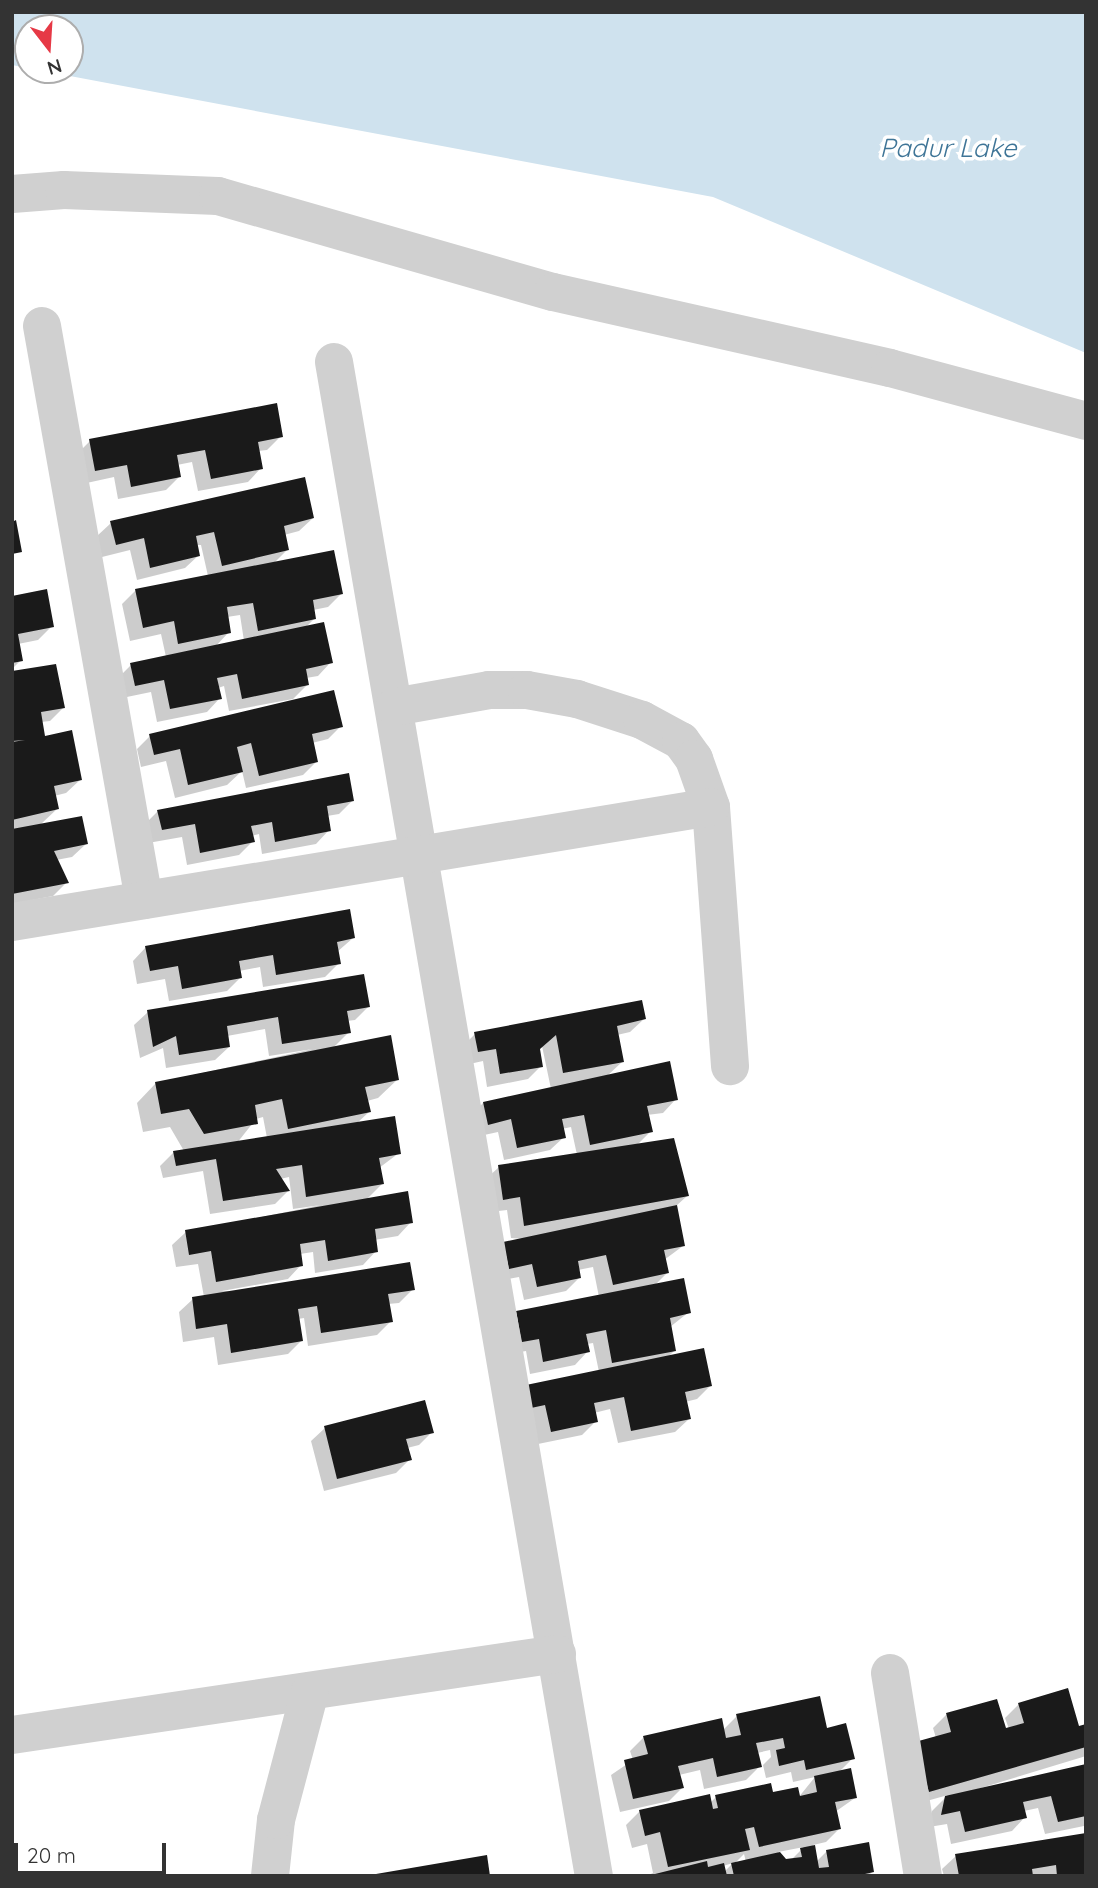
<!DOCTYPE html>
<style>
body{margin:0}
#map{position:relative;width:1098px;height:1888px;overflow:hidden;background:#fff;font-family:Quicksand,sans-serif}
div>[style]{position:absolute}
.water>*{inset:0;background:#cfe2ee}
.shadow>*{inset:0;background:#0003}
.building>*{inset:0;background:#1a1a1a}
.minor>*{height:38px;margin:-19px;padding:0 19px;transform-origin:19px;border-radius:19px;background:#d0d0d0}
span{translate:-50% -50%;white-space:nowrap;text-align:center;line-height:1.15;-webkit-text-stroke:7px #fff;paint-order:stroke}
.water-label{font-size:26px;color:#3f7597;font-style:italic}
.frame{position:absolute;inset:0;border:14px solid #333;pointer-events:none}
.north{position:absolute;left:14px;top:14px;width:70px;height:70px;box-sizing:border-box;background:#fff;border:2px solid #adadad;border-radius:50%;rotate:163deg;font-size:19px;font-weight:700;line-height:28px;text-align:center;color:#333}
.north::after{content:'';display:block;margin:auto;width:24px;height:32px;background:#e63946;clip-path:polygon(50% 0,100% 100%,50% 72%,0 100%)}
.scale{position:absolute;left:14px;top:1843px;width:152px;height:32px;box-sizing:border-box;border:4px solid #333;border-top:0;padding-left:9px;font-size:21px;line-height:24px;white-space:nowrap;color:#333;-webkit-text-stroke:5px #fff;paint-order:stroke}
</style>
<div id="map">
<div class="water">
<div style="clip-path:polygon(12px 12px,1086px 12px,1086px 353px,713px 197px,38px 70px,70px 70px,70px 28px,28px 28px,28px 68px,12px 65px)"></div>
</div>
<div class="shadow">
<div style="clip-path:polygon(281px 436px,267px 450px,258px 451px,261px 468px,248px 482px,198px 491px,192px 462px,177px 465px,179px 477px,166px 490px,118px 499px,114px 477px,82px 484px,77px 454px,90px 441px)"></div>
<div style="clip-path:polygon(evenodd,313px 518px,299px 531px,284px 535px,287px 550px,274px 563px,341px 594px,328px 607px,313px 610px,314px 619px,305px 628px,331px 662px,318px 676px,306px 678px,307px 685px,293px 699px,229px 711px,224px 686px,218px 688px,220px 698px,207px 712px,157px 722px,151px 692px,122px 698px,118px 678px,131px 665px,166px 657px,161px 634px,130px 641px,122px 604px,136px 590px,208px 576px,201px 545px,196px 545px,199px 555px,185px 568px,137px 580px,130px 550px,102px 557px,97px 536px,111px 523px,313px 518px,240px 615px,244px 641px,215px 647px,229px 632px,227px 617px,240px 615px)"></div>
<div style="clip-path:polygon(12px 598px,52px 626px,38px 640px,18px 644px,21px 660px,12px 669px)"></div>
<div style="clip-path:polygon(12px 673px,63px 708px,50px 721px,41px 722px,43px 738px,80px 780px,66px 793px,54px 796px,57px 809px,40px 825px,86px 844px,72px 857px,56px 860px,66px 883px,53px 896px,12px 904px)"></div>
<div style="clip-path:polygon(341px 726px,328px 739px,312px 743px,316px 762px,303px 775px,246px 788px,242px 771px,227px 785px,175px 798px,166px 761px,141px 767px,137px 749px,150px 736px)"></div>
<div style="clip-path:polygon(352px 801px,339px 814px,327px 816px,329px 830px,316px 844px,262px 854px,259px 834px,251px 836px,253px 841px,239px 855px,187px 865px,182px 837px,148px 843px,144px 825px,158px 811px)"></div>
<div style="clip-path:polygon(353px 938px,337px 952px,339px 963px,325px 977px,263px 987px,260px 967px,239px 971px,240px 978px,227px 991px,169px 1001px,165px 979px,137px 984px,133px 961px,146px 947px)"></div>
<div style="clip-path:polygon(evenodd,368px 1007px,355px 1020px,347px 1021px,349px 1032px,332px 1049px,398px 1079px,378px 1098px,367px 1101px,369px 1112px,356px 1124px,399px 1153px,379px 1168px,382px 1184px,366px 1200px,411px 1222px,398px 1236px,374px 1240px,376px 1251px,363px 1265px,315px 1273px,313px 1252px,300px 1254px,301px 1265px,288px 1279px,222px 1291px,413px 1289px,399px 1303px,388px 1304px,391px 1321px,377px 1335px,308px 1346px,304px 1318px,298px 1319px,301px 1341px,288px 1354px,218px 1365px,214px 1337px,183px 1342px,179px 1312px,193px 1299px,204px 1297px,198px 1264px,176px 1267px,172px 1245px,186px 1232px,321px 1205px,293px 1209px,289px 1177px,280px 1179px,288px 1191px,275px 1204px,210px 1214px,203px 1171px,163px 1178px,160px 1166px,174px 1152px,184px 1151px,170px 1127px,143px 1132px,137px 1103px,156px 1083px,313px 1049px,269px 1056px,265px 1029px,227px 1036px,229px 1047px,215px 1060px,166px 1068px,163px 1048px,140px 1058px,134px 1025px,148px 1012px,368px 1007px,263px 1117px,267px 1138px,237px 1143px,256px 1119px,263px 1117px)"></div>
<div style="clip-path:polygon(644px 1019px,630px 1032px,617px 1035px,622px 1062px,606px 1077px,676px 1099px,663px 1113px,647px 1115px,651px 1131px,637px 1145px,687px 1196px,675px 1207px,683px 1246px,664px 1260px,667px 1273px,654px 1286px,689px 1312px,670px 1327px,675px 1350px,668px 1357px,710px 1386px,697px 1399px,685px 1402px,689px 1419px,675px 1432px,618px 1443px,610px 1409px,594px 1413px,596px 1421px,582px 1435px,538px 1444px,513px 1400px,599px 1372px,593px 1343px,587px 1344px,588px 1351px,575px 1365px,530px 1374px,526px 1351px,509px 1354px,503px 1326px,599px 1297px,593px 1267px,578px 1270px,579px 1278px,566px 1291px,524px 1300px,519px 1277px,496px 1281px,525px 1239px,511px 1238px,507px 1210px,490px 1212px,485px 1180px,499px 1167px,577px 1155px,571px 1127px,562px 1129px,564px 1137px,550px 1150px,504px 1160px,498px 1132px,475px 1137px,470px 1117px,483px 1103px,551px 1089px,542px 1046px,538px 1050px,541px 1066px,528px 1079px,487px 1087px,483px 1061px,465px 1065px,462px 1047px,475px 1034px)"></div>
<div style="clip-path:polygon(325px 1428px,432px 1432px,419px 1445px,407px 1448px,410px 1459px,396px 1473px,324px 1491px,311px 1441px)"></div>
<div style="clip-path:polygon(996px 1701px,1005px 1730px,1009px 1729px,1005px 1718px,1019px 1704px,1078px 1728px,1086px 1726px,1086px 1756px,968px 1792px,1086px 1766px,1084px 1826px,1045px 1834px,1038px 1808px,1024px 1811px,1025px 1817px,1012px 1831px,951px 1844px,947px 1824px,929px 1827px,932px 1811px,948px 1795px,916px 1804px,936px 1738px,933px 1728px,946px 1715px)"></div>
<div style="clip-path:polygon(evenodd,737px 1716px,826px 1730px,853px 1758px,838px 1773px,855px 1798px,835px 1812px,839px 1829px,826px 1842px,813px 1845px,816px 1862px,827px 1851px,873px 1871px,868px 1876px,646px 1876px,653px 1873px,647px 1844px,632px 1848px,626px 1825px,640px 1811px,710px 1803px,716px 1797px,798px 1798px,815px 1777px,793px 1782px,791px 1772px,766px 1778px,763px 1765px,771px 1757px,770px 1750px,757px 1753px,760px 1766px,746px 1780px,704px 1789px,700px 1770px,679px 1775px,682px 1788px,669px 1801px,620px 1812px,611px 1775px,633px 1760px,630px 1751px,644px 1737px,723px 1730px,737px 1716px,804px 1847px,790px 1861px,785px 1861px,778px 1852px,804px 1847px,737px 1716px,744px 1854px,746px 1862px,734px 1864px,744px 1854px,737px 1716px,733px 1863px,724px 1872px,723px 1866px,733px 1863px)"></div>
<div style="clip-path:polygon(1086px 1835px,1086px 1876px,944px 1876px,942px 1869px,956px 1856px)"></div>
</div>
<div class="building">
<div style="clip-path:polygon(277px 403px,283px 437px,258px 442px,263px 469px,211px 479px,205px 450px,177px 455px,181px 477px,131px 487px,127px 465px,95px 471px,89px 439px)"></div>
<div style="clip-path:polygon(305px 477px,314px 518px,284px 526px,289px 550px,222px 566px,214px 532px,196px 536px,200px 556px,150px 568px,144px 538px,116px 545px,110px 521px)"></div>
<div style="clip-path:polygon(16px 520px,22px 552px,12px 554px,12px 522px)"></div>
<div style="clip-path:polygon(334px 550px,343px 594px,313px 600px,316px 619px,258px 631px,253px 603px,227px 607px,231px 633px,178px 644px,174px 621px,143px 628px,135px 589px)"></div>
<div style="clip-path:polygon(47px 589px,54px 627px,18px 634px,23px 661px,12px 663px,12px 596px)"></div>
<div style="clip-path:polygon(324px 622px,333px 663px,306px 669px,309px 685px,242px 699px,237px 674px,217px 678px,222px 699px,170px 709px,164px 680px,135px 686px,130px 663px)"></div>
<div style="clip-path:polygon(56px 664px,65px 708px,41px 712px,45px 736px,72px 730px,82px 780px,54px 786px,59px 809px,12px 820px,12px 742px,25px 740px,12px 741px,12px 671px)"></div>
<div style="clip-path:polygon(334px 690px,343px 727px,312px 734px,318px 762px,259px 776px,251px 743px,237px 747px,243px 772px,188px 785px,180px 749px,154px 755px,149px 734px)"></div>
<div style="clip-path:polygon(349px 773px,354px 801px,327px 806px,331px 831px,275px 842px,272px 822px,251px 826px,255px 842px,200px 853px,195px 824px,162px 830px,157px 810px)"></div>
<div style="clip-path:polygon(82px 816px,88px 844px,54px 851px,69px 883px,12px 894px,12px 829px)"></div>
<div style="clip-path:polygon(350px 909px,355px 938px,337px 942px,341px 964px,276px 975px,273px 955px,239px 961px,242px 978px,182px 989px,178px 966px,150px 971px,145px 946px)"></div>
<div style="clip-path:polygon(364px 974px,370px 1007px,347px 1011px,351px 1033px,282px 1044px,278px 1017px,227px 1026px,230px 1047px,179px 1055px,176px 1036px,153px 1047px,147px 1010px)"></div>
<div style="clip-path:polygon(642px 1000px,646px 1019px,617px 1026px,624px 1062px,563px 1073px,556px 1035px,540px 1049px,543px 1067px,500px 1074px,496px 1049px,478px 1052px,474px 1032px)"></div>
<div style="clip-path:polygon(391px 1035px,399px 1080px,365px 1087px,371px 1112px,288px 1129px,282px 1099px,255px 1105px,258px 1124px,204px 1134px,189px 1109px,161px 1114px,155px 1082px)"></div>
<div style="clip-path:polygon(670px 1061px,678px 1100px,647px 1106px,653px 1132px,590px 1145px,584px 1115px,562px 1119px,566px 1138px,517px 1148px,511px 1119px,488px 1125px,483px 1102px)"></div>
<div style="clip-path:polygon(395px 1116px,401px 1154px,379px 1158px,384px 1184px,306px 1197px,302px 1165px,276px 1169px,290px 1191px,223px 1201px,216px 1159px,176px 1166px,173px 1151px)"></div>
<div style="clip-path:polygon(674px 1138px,689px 1196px,524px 1226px,520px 1197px,503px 1200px,498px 1165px)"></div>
<div style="clip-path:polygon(408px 1191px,413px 1223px,375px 1229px,378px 1252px,328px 1261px,325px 1240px,300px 1244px,303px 1266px,216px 1282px,211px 1251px,189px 1255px,185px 1230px)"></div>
<div style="clip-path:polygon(677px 1205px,685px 1246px,664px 1250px,669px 1273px,613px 1285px,606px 1255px,578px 1261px,581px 1278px,537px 1287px,532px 1264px,509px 1269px,503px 1242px)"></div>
<div style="clip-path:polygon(410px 1262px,415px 1290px,388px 1294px,393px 1322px,321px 1333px,317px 1306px,298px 1309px,303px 1341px,231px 1353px,227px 1324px,196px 1329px,192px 1297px)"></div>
<div style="clip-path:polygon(684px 1278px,691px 1313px,670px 1318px,676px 1351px,612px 1363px,606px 1330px,586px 1334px,590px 1352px,543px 1362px,539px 1339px,522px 1342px,516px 1311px)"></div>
<div style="clip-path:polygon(704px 1348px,712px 1386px,685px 1392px,691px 1419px,631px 1431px,624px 1397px,594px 1403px,598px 1422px,551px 1432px,545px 1405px,531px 1408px,526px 1385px)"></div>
<div style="clip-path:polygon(425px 1400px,434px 1433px,406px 1439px,412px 1460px,337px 1479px,324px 1426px)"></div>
<div style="clip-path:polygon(1068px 1688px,1079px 1726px,1086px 1724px,1086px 1747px,929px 1792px,915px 1742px,951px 1732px,946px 1713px,997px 1699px,1006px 1728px,1024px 1723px,1018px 1703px)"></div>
<div style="clip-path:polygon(820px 1696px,827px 1728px,846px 1723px,855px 1759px,806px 1770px,804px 1760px,779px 1766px,776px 1750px,785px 1748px,783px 1738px,756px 1743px,762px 1767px,717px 1777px,713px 1758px,678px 1766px,684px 1788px,633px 1799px,624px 1760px,648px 1754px,643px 1736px,722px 1718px,726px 1738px,741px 1735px,736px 1714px)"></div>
<div style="clip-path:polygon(1086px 1764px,1086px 1816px,1058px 1822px,1051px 1796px,1023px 1802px,1027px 1818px,965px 1832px,960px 1811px,941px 1815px,945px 1796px)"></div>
<div style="clip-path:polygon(851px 1768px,857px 1798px,835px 1802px,841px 1829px,759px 1847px,754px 1827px,745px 1829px,750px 1850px,668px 1867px,660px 1832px,645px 1836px,639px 1810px,710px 1794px,713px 1809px,718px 1808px,715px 1795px,771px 1783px,773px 1792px,798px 1787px,800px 1796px,817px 1792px,814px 1776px)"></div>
<div style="clip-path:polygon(1086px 1833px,1086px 1876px,1057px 1876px,1056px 1865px,1032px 1869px,1033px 1876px,959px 1876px,955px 1854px)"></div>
<div style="clip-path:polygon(869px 1842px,874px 1872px,856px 1876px,734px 1876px,731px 1863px,780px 1852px,786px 1859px,802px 1857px,800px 1848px,815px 1845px,819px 1868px,829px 1867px,826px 1850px)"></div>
<div style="clip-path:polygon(487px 1855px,490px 1876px,376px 1876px,376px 1874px)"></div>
<div style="clip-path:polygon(707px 1861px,708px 1867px,724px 1863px,727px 1876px,647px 1876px)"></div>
</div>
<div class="minor">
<div style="left:12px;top:194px;width:52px;rotate:-4.4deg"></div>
<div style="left:64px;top:190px;width:154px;rotate:2.2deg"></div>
<div style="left:218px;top:196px;width:348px;rotate:16deg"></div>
<div style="left:553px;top:292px;width:345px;rotate:12.7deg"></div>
<div style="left:890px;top:368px;width:203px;rotate:15.1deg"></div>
<div style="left:42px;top:326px;width:583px;rotate:79.92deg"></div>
<div style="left:334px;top:362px;width:1536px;rotate:80.26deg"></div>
<div style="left:394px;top:707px;width:97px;rotate:-10.1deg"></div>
<div style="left:489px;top:690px;width:38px"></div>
<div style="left:527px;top:690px;width:51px;rotate:10.2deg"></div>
<div style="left:577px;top:699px;width:68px;rotate:17.9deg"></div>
<div style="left:642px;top:720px;width:44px;rotate:28.3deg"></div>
<div style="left:681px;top:741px;width:22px;rotate:54deg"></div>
<div style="left:694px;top:759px;width:51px;rotate:70.5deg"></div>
<div style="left:711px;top:807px;width:260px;rotate:85.8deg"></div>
<div style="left:12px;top:922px;width:708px;rotate:-9.34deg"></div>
<div style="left:890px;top:1673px;width:206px;rotate:80.8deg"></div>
<div style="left:12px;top:1735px;width:551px;rotate:-8.45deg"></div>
<div style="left:270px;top:1876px;width:56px;rotate:-83.9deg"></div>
<div style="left:276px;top:1820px;width:133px;rotate:-75.2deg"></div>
</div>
<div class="water-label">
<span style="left:948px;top:148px">Padur Lake</span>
</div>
<div class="frame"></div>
<div class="north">N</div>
<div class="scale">20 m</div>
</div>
